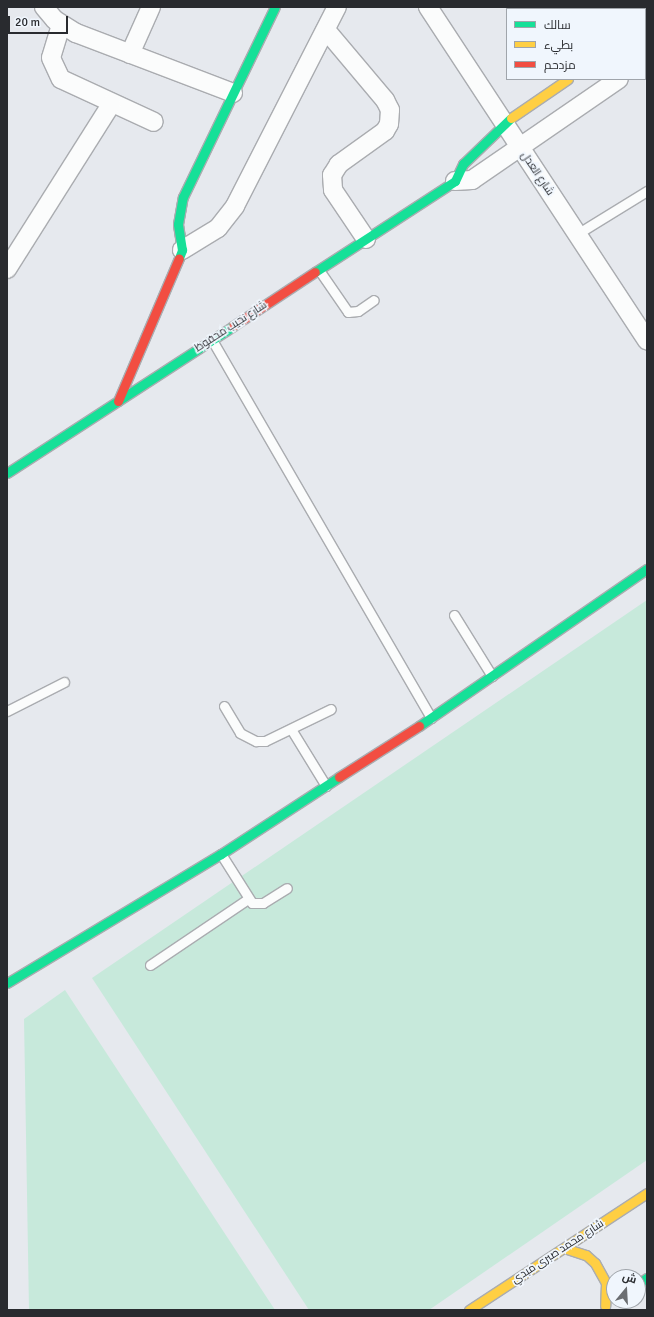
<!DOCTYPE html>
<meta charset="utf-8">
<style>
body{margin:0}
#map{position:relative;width:654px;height:1317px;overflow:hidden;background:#e6e9ee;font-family:Signika,Cairo,sans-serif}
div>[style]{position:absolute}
.green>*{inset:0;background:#c7e9db}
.roads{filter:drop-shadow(1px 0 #aaacb0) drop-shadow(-1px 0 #aaacb0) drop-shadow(0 1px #aaacb0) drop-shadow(0 -1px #aaacb0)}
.lane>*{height:9px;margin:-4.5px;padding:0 4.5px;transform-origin:4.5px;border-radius:4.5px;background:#fbfcfc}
.street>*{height:18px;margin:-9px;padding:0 9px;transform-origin:9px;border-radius:9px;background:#fbfcfc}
.fast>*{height:9px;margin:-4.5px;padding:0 4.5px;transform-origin:4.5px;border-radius:4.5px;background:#16e098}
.slow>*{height:9px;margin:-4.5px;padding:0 4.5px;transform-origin:4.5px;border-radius:4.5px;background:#ffcf43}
.jam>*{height:9px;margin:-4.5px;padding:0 4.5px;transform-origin:4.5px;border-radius:4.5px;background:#f24e42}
span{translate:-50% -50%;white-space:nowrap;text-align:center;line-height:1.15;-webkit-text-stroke:3.5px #f0f6fd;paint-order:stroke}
.street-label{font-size:11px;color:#292b2f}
.frame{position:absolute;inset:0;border:8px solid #292b2f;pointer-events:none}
.legend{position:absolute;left:506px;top:8px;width:140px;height:72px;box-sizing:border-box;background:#f0f6fd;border:1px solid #a0a5ab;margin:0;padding:5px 7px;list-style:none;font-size:12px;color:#292b2f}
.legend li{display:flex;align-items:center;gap:8px;height:20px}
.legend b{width:20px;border:1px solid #a0a5ab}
.north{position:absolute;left:606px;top:1269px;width:40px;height:40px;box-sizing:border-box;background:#f0f6fd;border:1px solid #a0a5ab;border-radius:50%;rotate:18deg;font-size:11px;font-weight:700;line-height:16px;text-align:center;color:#292b2f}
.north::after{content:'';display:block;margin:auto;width:14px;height:18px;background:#6b6e72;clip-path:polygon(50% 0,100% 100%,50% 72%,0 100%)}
.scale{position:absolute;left:8px;top:16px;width:60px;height:18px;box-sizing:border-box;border:2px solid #292b2f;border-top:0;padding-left:5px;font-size:12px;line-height:14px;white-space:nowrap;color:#292b2f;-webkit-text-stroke:3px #f0f6fd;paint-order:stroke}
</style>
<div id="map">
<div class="green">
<div style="clip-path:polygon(647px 600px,647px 1160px,429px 1310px,309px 1310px,92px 978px)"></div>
<div style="clip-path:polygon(65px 990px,275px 1310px,29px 1310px,24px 1019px)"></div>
</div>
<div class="roads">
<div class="lane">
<div style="left:577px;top:234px;width:82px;rotate:-31.6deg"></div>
<div style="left:319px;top:270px;width:51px;rotate:55.4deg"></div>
<div style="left:348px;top:312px;width:10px;rotate:-6deg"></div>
<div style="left:358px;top:311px;width:19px;rotate:-35deg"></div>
<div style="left:212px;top:340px;width:437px;rotate:59.9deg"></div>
<div style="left:454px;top:615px;width:72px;rotate:58.1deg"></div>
<div style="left:224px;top:706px;width:31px;rotate:59deg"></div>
<div style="left:240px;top:733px;width:18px;rotate:27deg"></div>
<div style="left:256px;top:741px;width:9px"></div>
<div style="left:265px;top:741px;width:73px;rotate:-25.9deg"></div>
<div style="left:7px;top:711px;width:64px;rotate:-27deg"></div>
<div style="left:291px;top:729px;width:67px;rotate:58.4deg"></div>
<div style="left:221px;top:854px;width:58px;rotate:57.7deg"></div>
<div style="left:252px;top:903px;width:11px"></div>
<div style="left:263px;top:903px;width:28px;rotate:-32deg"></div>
<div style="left:150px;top:965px;width:118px;rotate:-34deg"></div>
</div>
<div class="street">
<div style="left:44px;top:7px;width:17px;rotate:50deg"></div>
<div style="left:55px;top:20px;width:25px;rotate:32deg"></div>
<div style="left:76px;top:33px;width:168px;rotate:20.9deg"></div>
<div style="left:428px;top:7px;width:399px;rotate:56.7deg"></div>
<div style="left:61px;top:25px;width:34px;rotate:107deg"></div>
<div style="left:51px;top:58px;width:23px;rotate:65deg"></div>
<div style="left:61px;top:79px;width:102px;rotate:24.8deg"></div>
<div style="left:645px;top:26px;width:2px;rotate:-27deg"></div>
<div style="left:326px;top:30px;width:92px;rotate:49.9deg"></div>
<div style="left:385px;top:100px;width:11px;rotate:63deg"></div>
<div style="left:390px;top:110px;width:14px;rotate:94deg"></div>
<div style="left:389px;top:124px;width:8px;rotate:120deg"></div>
<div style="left:385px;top:131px;width:57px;rotate:144.3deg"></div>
<div style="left:339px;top:164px;width:13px;rotate:122deg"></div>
<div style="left:332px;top:175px;width:15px;rotate:86deg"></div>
<div style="left:333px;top:190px;width:59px;rotate:56deg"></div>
<div style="left:130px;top:54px;width:51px;rotate:-65.9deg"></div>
<div style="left:645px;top:61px;width:2px;rotate:-27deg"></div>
<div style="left:455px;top:181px;width:17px;rotate:-3deg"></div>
<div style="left:472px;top:180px;width:178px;rotate:-34.5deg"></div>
<div style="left:182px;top:250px;width:42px;rotate:-31.4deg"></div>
<div style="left:218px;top:228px;width:28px;rotate:-52deg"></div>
<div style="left:235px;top:206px;width:224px;rotate:-62.9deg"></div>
<div style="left:7px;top:269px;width:196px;rotate:-57.7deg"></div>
</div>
<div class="fast">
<div style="left:179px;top:258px;width:9px;rotate:-69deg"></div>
<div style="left:182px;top:250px;width:26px;rotate:-99deg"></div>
<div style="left:178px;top:224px;width:27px;rotate:-80deg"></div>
<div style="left:183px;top:197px;width:211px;rotate:-64.2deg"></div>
<div style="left:315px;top:272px;width:167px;rotate:-33deg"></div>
<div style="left:455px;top:181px;width:19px;rotate:-65deg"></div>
<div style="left:463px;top:164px;width:66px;rotate:-43.8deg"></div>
<div style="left:7px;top:473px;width:270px;rotate:-33deg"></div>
<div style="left:419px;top:726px;width:277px;rotate:-34.6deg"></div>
<div style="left:7px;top:983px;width:250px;rotate:-31.1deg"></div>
<div style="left:221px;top:854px;width:141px;rotate:-33.1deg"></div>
<div style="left:638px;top:1284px;width:11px;rotate:-34deg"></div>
</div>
<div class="slow">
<div style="left:511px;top:118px;width:69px;rotate:-34.4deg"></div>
<div style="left:564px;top:1248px;width:23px;rotate:18deg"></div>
<div style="left:586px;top:1255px;width:12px;rotate:42deg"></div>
<div style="left:595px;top:1263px;width:23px;rotate:61deg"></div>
<div style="left:606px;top:1283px;width:23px;rotate:92deg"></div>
<div style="left:469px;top:1310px;width:213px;rotate:-33.3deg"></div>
</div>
<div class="jam">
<div style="left:233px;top:326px;width:98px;rotate:-33.4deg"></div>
<div style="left:118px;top:401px;width:155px;rotate:-66.9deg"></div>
<div style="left:339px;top:777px;width:95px;rotate:-32.5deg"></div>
</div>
</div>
<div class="street-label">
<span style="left:537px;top:174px;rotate:56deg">شارع العدل</span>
<span style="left:231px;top:327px;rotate:-33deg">شارع نجيب محفوظ</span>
<span style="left:558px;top:1252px;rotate:-33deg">شارع محمد صبرى مبدي</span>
</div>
<div class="frame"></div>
<ul class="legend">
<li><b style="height:5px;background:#16e098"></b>سالك</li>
<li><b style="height:5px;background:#ffcf43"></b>بطيء</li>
<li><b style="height:5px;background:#f24e42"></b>مزدحم</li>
</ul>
<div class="north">ش</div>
<div class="scale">20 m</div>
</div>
